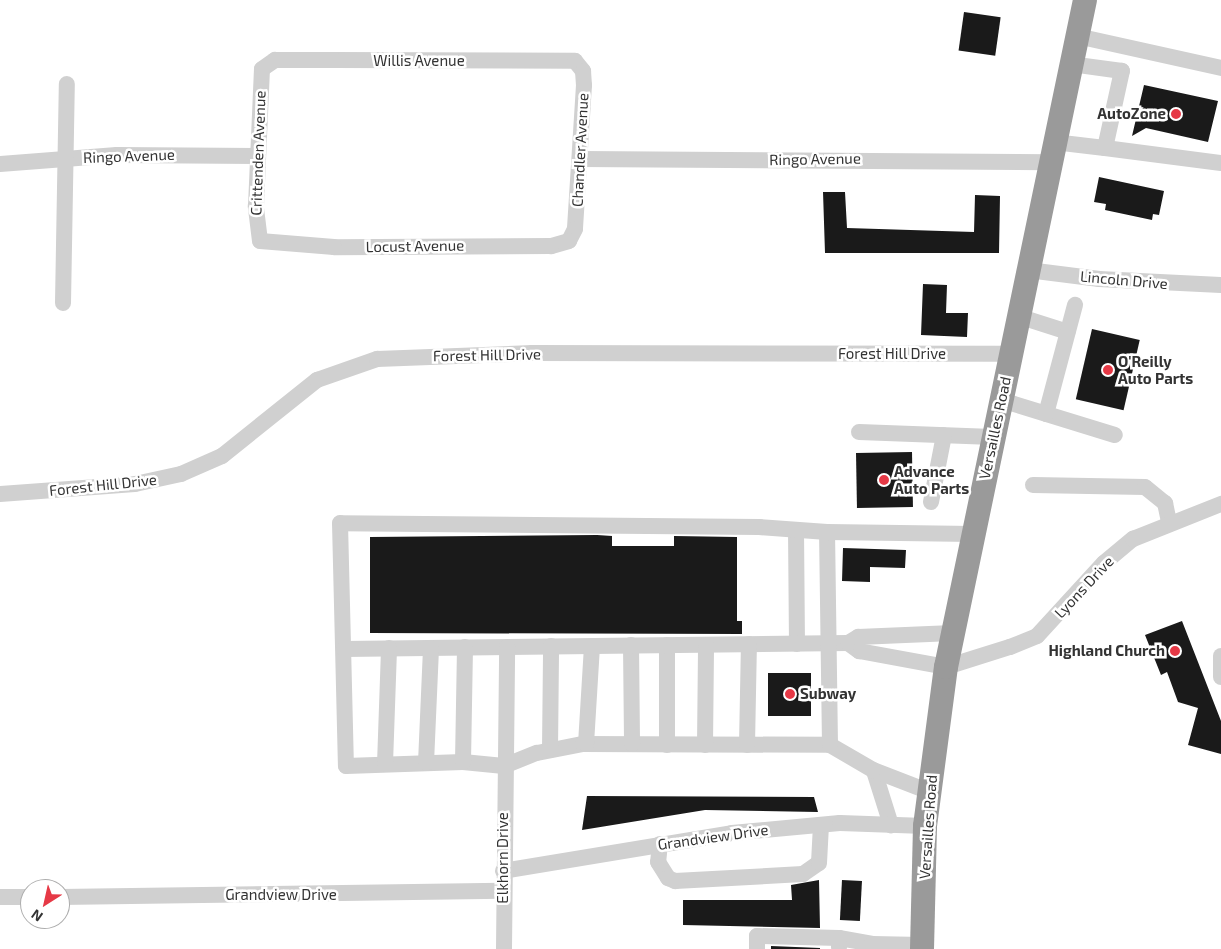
<!DOCTYPE html>
<style>
body{margin:0}
#map{position:relative;width:1221px;height:949px;overflow:hidden;background:#fff;font-family:"Exo 2",sans-serif}
div>[style]{position:absolute}
.building>*{inset:0;background:#1a1a1a;transform-origin:0 0}
.minor>*{height:16px;margin:-8px;padding:0 8px;transform-origin:8px;border-radius:8px;background:#d0d0d0}
.highway>*{height:24px;margin:-12px;padding:0 12px;transform-origin:12px;border-radius:12px;background:#9a9a9a}
.dots>*{width:14px;height:14px;translate:-50% -50%;box-sizing:border-box;border:2px solid #fff;border-radius:50%}
span{translate:-50% -50%;white-space:nowrap;text-align:center;line-height:1.15;-webkit-text-stroke:5px #fff;paint-order:stroke}
.street-label{font-size:15px;color:#333}
.poi-label{font-size:15px;color:#333;font-weight:700}
.right{translate:-100% -50%;text-align:right}
.left{translate:0 -50%;text-align:left}
.north{position:absolute;left:20px;top:879px;width:50px;height:50px;box-sizing:border-box;background:#fff;border:1px solid #adadad;border-radius:50%;rotate:215deg;font-size:14px;font-weight:700;line-height:20px;text-align:center;color:#333}
.north::after{content:'';display:block;margin:auto;width:18px;height:22px;background:#e63946;clip-path:polygon(50% 0,100% 100%,50% 72%,0 100%)}
</style>
<div id="map">
<div class="building">
<div style="left:964px;top:12px;width:37px;height:39px;rotate:8deg"></div>
<div style="clip-path:polygon(1144px 85px,1218px 101px,1208px 142px,1146px 128px,1132px 136px)"></div>
<div style="clip-path:polygon(1099px 177px,1164px 191px,1159px 215px,1153px 214px,1152px 220px,1105px 210px,1106px 204px,1094px 202px)"></div>
<div style="clip-path:polygon(823px 192px,845px 192px,847px 228px,974px 232px,975px 195px,1000px 196px,999px 253px,825px 253px)"></div>
<div style="clip-path:polygon(923px 284px,947px 285px,946px 313px,968px 313px,967px 337px,921px 335px)"></div>
<div style="left:1092px;top:329px;width:49px;height:72px;rotate:13deg"></div>
<div style="left:912px;top:452px;width:55px;height:56px;rotate:89deg"></div>
<div style="clip-path:polygon(597px 535px,612px 536px,612px 546px,674px 546px,674px 536px,737px 537px,737px 621px,742px 621px,742px 634px,370px 633px,370px 537px)"></div>
<div style="clip-path:polygon(843px 548px,906px 550px,905px 568px,870px 567px,870px 582px,842px 581px)"></div>
<div style="clip-path:polygon(1182px 621px,1221px 721px,1221px 754px,1188px 745px,1198px 708px,1178px 702px,1167px 672px,1161px 675px,1145px 635px)"></div>
<div style="left:768px;top:673px;width:43px;height:43px"></div>
<div style="clip-path:polygon(587px 796px,814px 797px,818px 812px,705px 810px,582px 830px)"></div>
<div style="clip-path:polygon(819px 880px,820px 928px,683px 925px,683px 900px,792px 900px,791px 885px)"></div>
<div style="left:842px;top:880px;width:20px;height:40px;rotate:3deg"></div>
<div style="clip-path:polygon(771px 946px,820px 948px,820px 949px,771px 949px)"></div>
</div>
<div class="minor">
<div style="left:1077px;top:36px;width:148px;rotate:12.5deg"></div>
<div style="left:333px;top:60px;width:242px;rotate:0.2deg"></div>
<div style="left:575px;top:61px;width:13px;rotate:51deg"></div>
<div style="left:583px;top:71px;width:14px;rotate:86deg"></div>
<div style="left:584px;top:85px;width:144px;rotate:93.6deg"></div>
<div style="left:575px;top:229px;width:13px;rotate:117deg"></div>
<div style="left:569px;top:241px;width:19px;rotate:164deg"></div>
<div style="left:551px;top:246px;width:217px;rotate:179.7deg"></div>
<div style="left:334px;top:247px;width:74px;rotate:-175.4deg"></div>
<div style="left:260px;top:241px;width:35px;rotate:-97deg"></div>
<div style="left:256px;top:206px;width:137px;rotate:-87.5deg"></div>
<div style="left:262px;top:69px;width:16px;rotate:-35deg"></div>
<div style="left:275px;top:60px;width:58px"></div>
<div style="left:1054px;top:142px;width:51px;rotate:6.7deg"></div>
<div style="left:1105px;top:148px;width:79px;rotate:-77.6deg"></div>
<div style="left:1122px;top:71px;width:51px;rotate:-172.2deg"></div>
<div style="left:1105px;top:148px;width:117px;rotate:7.4deg"></div>
<div style="left:581px;top:159px;width:469px;rotate:0.4deg"></div>
<div style="left:0;top:164px;width:117px;rotate:-4.4deg"></div>
<div style="left:117px;top:155px;width:141px;rotate:0.4deg"></div>
<div style="left:1028px;top:270px;width:72px;rotate:7.2deg"></div>
<div style="left:1099px;top:279px;width:122px;rotate:2.8deg"></div>
<div style="left:63px;top:303px;width:219px;rotate:-89deg"></div>
<div style="left:1018px;top:316px;width:52px;rotate:17.7deg"></div>
<div style="left:1001px;top:400px;width:119px;rotate:17.1deg"></div>
<div style="left:1046px;top:414px;width:113px;rotate:-75.1deg"></div>
<div style="left:859px;top:432px;width:134px;rotate:2.1deg"></div>
<div style="left:1033px;top:485px;width:112px;rotate:1deg"></div>
<div style="left:1145px;top:487px;width:26px;rotate:39deg"></div>
<div style="left:1165px;top:503px;width:19px;rotate:78deg"></div>
<div style="left:0;top:494px;width:135px;rotate:-4.2deg"></div>
<div style="left:135px;top:484px;width:47px;rotate:-12.3deg"></div>
<div style="left:181px;top:474px;width:45px;rotate:-23.7deg"></div>
<div style="left:222px;top:456px;width:122px;rotate:-38.7deg"></div>
<div style="left:317px;top:380px;width:64px;rotate:-19.3deg"></div>
<div style="left:377px;top:359px;width:155px;rotate:-2.2deg"></div>
<div style="left:532px;top:353px;width:478px;rotate:0.1deg"></div>
<div style="left:931px;top:502px;width:68px;rotate:-79deg"></div>
<div style="left:796px;top:530px;width:114px;rotate:89.5deg"></div>
<div style="left:827px;top:532px;width:68px;rotate:-175.8deg"></div>
<div style="left:759px;top:527px;width:419px;rotate:-179.5deg"></div>
<div style="left:340px;top:523px;width:243px;rotate:88.6deg"></div>
<div style="left:346px;top:766px;width:117px;rotate:-2deg"></div>
<div style="left:463px;top:762px;width:41px;rotate:5.6deg"></div>
<div style="left:504px;top:766px;width:35px;rotate:-22deg"></div>
<div style="left:537px;top:753px;width:47px;rotate:-11.1deg"></div>
<div style="left:583px;top:744px;width:247px;rotate:0.2deg"></div>
<div style="left:848px;top:643px;width:14px;rotate:36deg"></div>
<div style="left:859px;top:651px;width:88px;rotate:10.4deg"></div>
<div style="left:946px;top:667px;width:67px;rotate:-17.4deg"></div>
<div style="left:1010px;top:647px;width:29px;rotate:-22deg"></div>
<div style="left:1037px;top:636px;width:99px;rotate:-47.5deg"></div>
<div style="left:1104px;top:563px;width:38px;rotate:-40deg"></div>
<div style="left:1133px;top:539px;width:95px;rotate:-21.7deg"></div>
<div style="left:631px;top:645px;width:99px;rotate:89.4deg"></div>
<div style="left:667px;top:645px;width:100px;rotate:90deg"></div>
<div style="left:344px;top:649px;width:504px;rotate:-0.68deg"></div>
<div style="left:848px;top:643px;width:12px;rotate:-31deg"></div>
<div style="left:858px;top:637px;width:95px;rotate:-2.4deg"></div>
<div style="left:1221px;top:656px;width:21px;rotate:90deg"></div>
<div style="left:586px;top:744px;width:98px;rotate:-86.5deg"></div>
<div style="left:705px;top:745px;width:100px;rotate:-89.4deg"></div>
<div style="left:747px;top:745px;width:101px;rotate:-88.9deg"></div>
<div style="left:550px;top:750px;width:104px;rotate:-89.4deg"></div>
<div style="left:463px;top:762px;width:115px;rotate:-89deg"></div>
<div style="left:426px;top:763px;width:115px;rotate:-87.5deg"></div>
<div style="left:385px;top:764px;width:116px;rotate:-88deg"></div>
<div style="left:874px;top:771px;width:57px;rotate:72.5deg"></div>
<div style="left:930px;top:792px;width:61px;rotate:-158.9deg"></div>
<div style="left:873px;top:770px;width:50px;rotate:-149.8deg"></div>
<div style="left:830px;top:745px;width:213px;rotate:-90.8deg"></div>
<div style="left:827px;top:532px;width:146px;rotate:0.8deg"></div>
<div style="left:660px;top:844px;width:18px;rotate:96deg"></div>
<div style="left:658px;top:862px;width:19px;rotate:58deg"></div>
<div style="left:668px;top:878px;width:8px;rotate:23deg"></div>
<div style="left:675px;top:881px;width:128px;rotate:-3.1deg"></div>
<div style="left:803px;top:874px;width:19px;rotate:-35deg"></div>
<div style="left:819px;top:863px;width:38px;rotate:-87deg"></div>
<div style="left:503px;top:871px;width:232px;rotate:-9.4deg"></div>
<div style="left:732px;top:833px;width:108px;rotate:-5.3deg"></div>
<div style="left:840px;top:823px;width:85px;rotate:2deg"></div>
<div style="left:0;top:897px;width:30px"></div>
<div style="left:60px;top:897px;width:442px;rotate:-0.8deg"></div>
<div style="left:839px;top:947px;width:9px;rotate:-90deg"></div>
<div style="left:839px;top:938px;width:34px;rotate:10deg"></div>
<div style="left:504px;top:949px;width:302px;rotate:-89.4deg"></div>
<div style="left:757px;top:949px;width:13px;rotate:-90deg"></div>
<div style="left:757px;top:936px;width:82px;rotate:1.4deg"></div>
<div style="left:872px;top:949px;width:5px;rotate:-90deg"></div>
<div style="left:872px;top:944px;width:50px;rotate:1.1deg"></div>
</div>
<div class="highway">
<div style="left:922px;top:949px;width:123px;rotate:-88.6deg"></div>
<div style="left:925px;top:826px;width:160px;rotate:-82.5deg"></div>
<div style="left:946px;top:667px;width:681px;rotate:-78.23deg"></div>
</div>
<div class="dots">
<div style="left:1176px;top:114px;background:#e63946"></div>
<div style="left:1108px;top:370px;background:#e63946"></div>
<div style="left:884px;top:480px;background:#e63946"></div>
<div style="left:1175px;top:651px;background:#e63946"></div>
<div style="left:790px;top:694px;background:#e63946"></div>
</div>
<div class="street-label">
<span style="left:419px;top:61px">Willis Avenue</span>
<span style="left:580px;top:150px;rotate:-87deg">Chandler Avenue</span>
<span style="left:258px;top:153px;rotate:-88deg">Crittenden Avenue</span>
<span style="left:129px;top:156px;rotate:-2deg">Ringo Avenue</span>
<span style="left:815px;top:159px;rotate:-1deg">Ringo Avenue</span>
<span style="left:415px;top:246px;rotate:-1deg">Locust Avenue</span>
<span style="left:1124px;top:280px;rotate:5deg">Lincoln Drive</span>
<span style="left:892px;top:354px">Forest Hill Drive</span>
<span style="left:487px;top:355px;rotate:-1deg">Forest Hill Drive</span>
<span style="left:995px;top:428px;rotate:-78deg">Versailles Road</span>
<span style="left:103px;top:485px;rotate:-6deg">Forest Hill Drive</span>
<span style="left:1084px;top:587px;rotate:-47deg">Lyons Drive</span>
<span style="left:928px;top:827px;rotate:-86deg">Versailles Road</span>
<span style="left:713px;top:837px;rotate:-8deg">Grandview Drive</span>
<span style="left:503px;top:858px;rotate:-90deg">Elkhorn Drive</span>
<span style="left:281px;top:895px">Grandview Drive</span>
</div>
<div class="poi-label">
<span class="right" style="left:1166px;top:114px">AutoZone</span>
<span class="left" style="left:1118px;top:370px">O'Reilly<br>Auto Parts</span>
<span class="left" style="left:894px;top:480px">Advance<br>Auto Parts</span>
<span class="right" style="left:1165px;top:651px">Highland Church</span>
<span class="left" style="left:800px;top:694px">Subway</span>
</div>
<div class="north">N</div>
</div>
